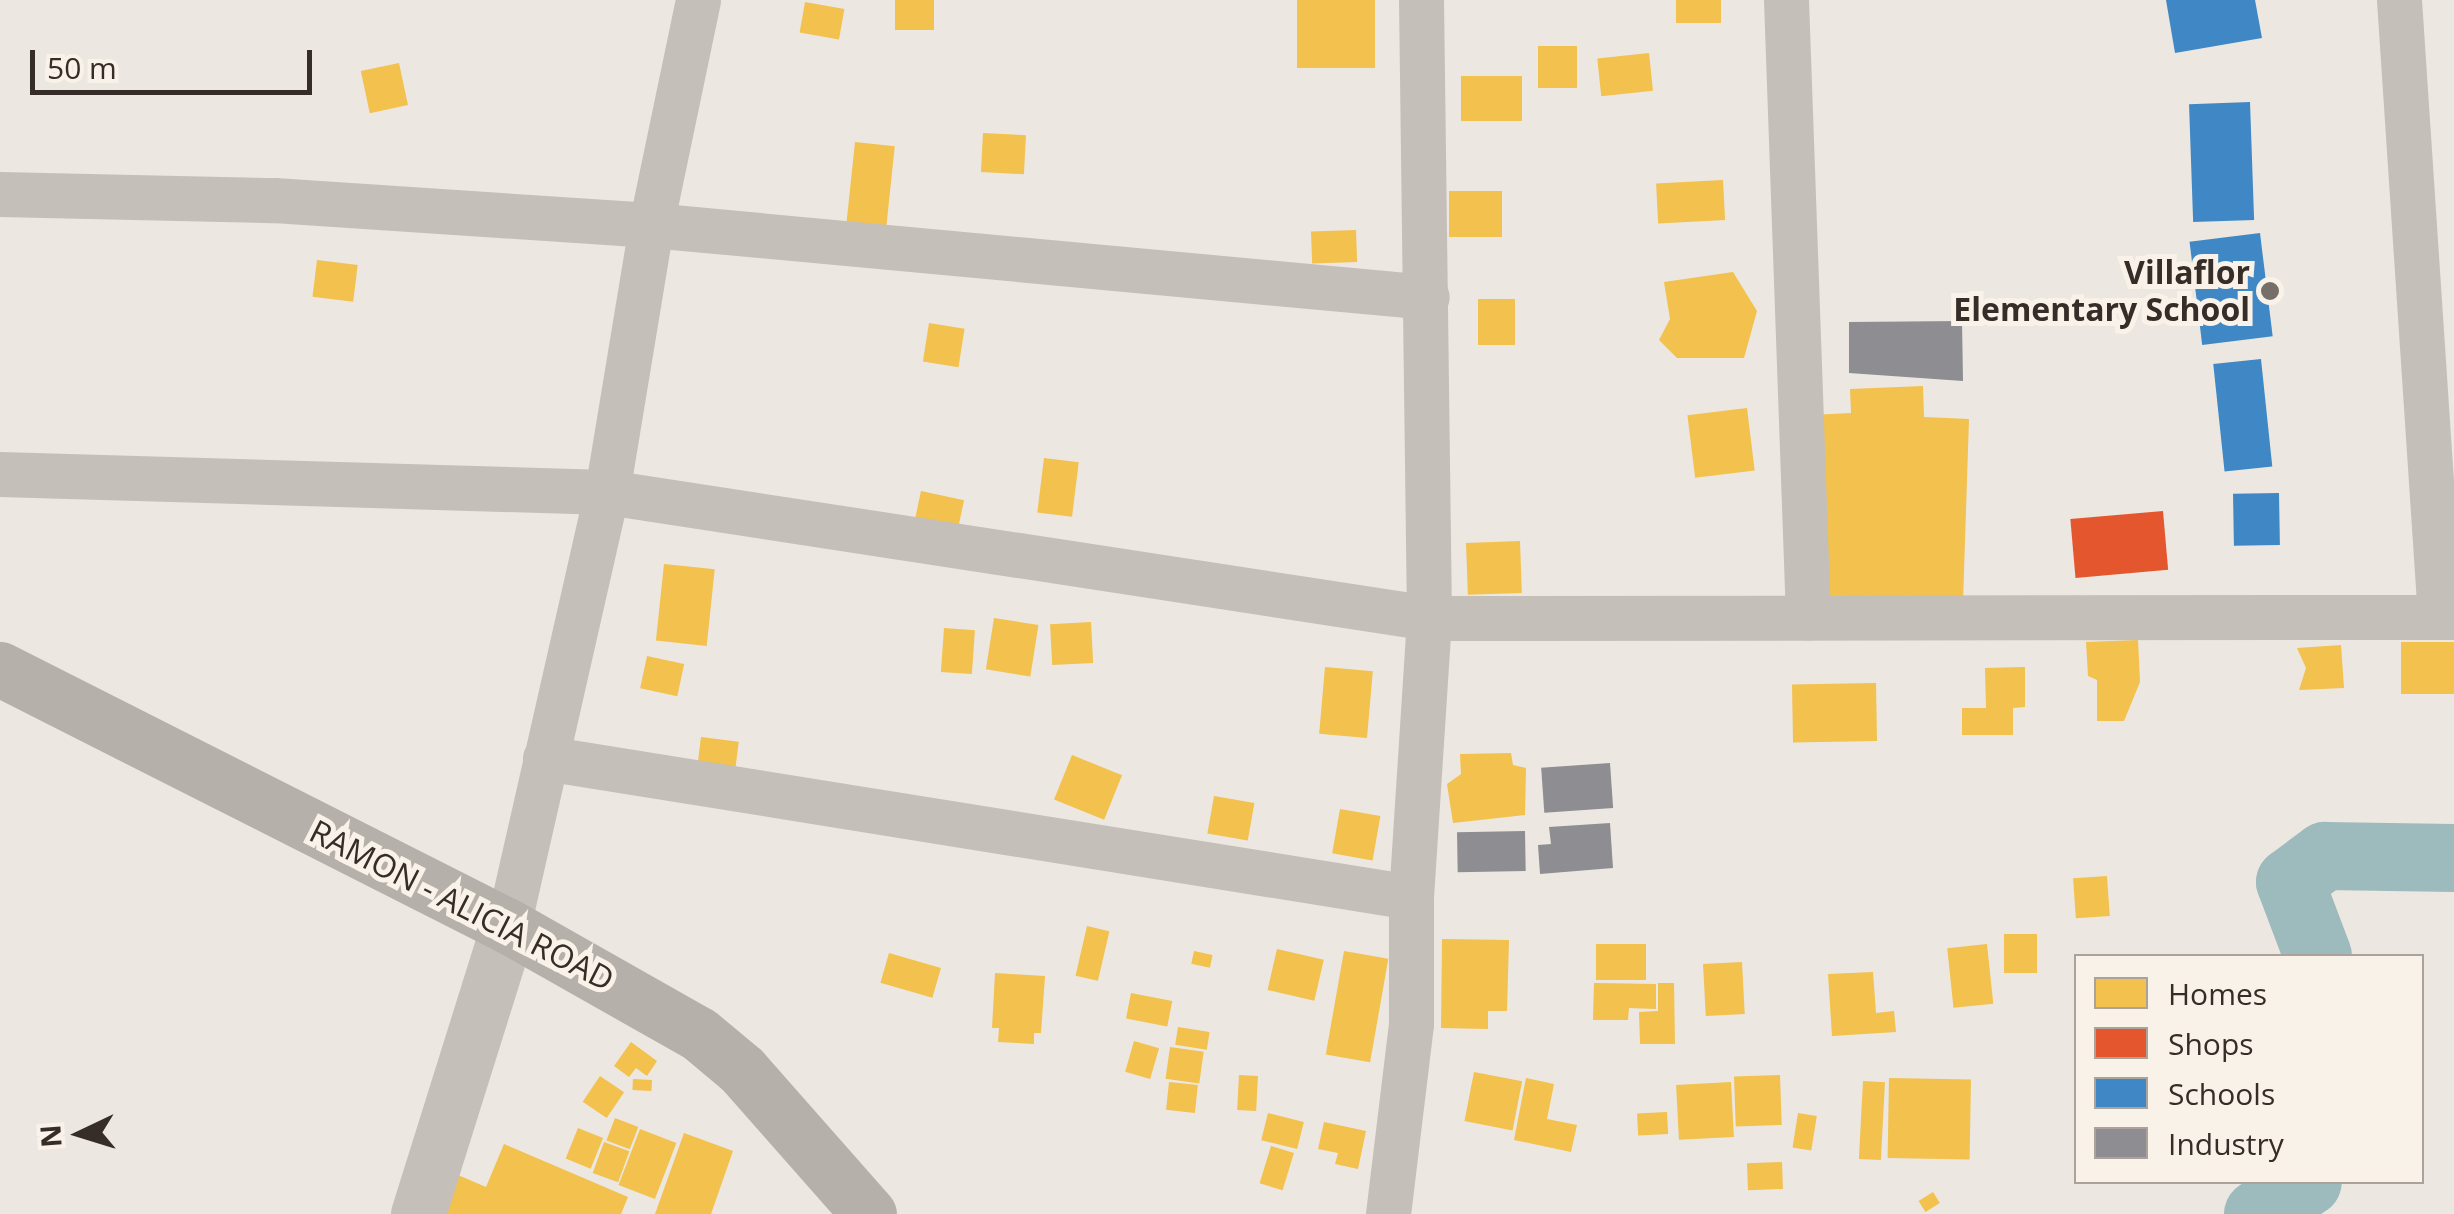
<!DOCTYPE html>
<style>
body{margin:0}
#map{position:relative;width:2454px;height:1214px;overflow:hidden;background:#ece7e0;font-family:"Open Sans",sans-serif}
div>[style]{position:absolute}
.homes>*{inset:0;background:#f2c14e;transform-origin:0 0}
.shops>*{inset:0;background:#e4572e;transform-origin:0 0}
.schools>*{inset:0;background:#3f88c5;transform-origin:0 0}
.industry>*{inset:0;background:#8d8d92;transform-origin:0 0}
.river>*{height:68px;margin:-34px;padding:0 34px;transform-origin:34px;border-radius:34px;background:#9dbbbd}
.minor>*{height:45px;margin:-22.5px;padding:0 22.5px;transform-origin:22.5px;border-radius:22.5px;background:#c5bfb9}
.tertiary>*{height:55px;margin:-27.5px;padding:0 27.5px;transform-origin:27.5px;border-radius:27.5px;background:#c5bfb9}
.secondary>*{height:55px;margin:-27.5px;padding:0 27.5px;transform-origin:27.5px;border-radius:27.5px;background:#b6b0aa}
.dots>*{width:28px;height:28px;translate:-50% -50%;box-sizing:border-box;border:5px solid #f9f2e8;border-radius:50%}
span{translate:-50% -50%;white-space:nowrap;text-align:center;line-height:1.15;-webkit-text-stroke:10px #f9f2e8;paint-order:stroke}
.poi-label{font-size:32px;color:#362d28;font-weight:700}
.right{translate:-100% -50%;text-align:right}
.street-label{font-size:32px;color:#362d28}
.legend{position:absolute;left:2074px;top:954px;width:350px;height:230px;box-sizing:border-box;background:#f9f2e8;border:2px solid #aba39b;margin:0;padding:12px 18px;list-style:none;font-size:30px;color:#362d28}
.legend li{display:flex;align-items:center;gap:20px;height:50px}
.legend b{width:50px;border:2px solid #aba39b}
.north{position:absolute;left:30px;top:1084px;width:100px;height:100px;-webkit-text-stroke:8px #f9f2e8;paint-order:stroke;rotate:266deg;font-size:28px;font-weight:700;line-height:40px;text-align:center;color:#362d28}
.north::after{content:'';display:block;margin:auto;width:35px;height:45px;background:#362d28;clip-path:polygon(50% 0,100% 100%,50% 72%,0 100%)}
.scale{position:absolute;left:30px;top:50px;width:282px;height:45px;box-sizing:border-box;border:5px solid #362d28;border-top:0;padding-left:12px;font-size:30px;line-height:35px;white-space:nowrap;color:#362d28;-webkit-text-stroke:8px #f9f2e8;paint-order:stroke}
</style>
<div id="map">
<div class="homes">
<div style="left:895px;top:0;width:39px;height:30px"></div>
<div style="left:1297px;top:0;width:78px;height:68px"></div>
<div style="left:1676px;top:0;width:45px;height:23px"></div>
<div style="left:805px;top:2px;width:40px;height:31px;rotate:10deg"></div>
<div style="left:1577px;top:46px;width:42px;height:39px;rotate:90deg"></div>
<div style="left:1649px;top:53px;width:38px;height:52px;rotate:84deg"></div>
<div style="left:399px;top:63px;width:43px;height:39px;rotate:78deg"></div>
<div style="left:1461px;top:76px;width:61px;height:45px"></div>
<div style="left:983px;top:133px;width:43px;height:39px;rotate:3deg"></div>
<div style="left:855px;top:142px;width:40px;height:86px;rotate:6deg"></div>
<div style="left:1723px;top:180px;width:40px;height:67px;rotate:87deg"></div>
<div style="left:1449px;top:191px;width:53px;height:46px"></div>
<div style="left:1356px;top:230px;width:32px;height:45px;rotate:88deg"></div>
<div style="left:317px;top:260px;width:41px;height:37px;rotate:7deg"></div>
<div style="clip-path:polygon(1733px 272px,1757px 311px,1744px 358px,1677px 358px,1659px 340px,1670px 319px,1664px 282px)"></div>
<div style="left:1478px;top:299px;width:37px;height:46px"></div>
<div style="left:929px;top:323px;width:36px;height:39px;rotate:9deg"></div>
<div style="clip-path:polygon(1923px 386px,1924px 417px,1969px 419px,1963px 602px,1819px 602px,1812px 415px,1851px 413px,1850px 389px)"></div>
<div style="left:1747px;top:408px;width:63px;height:60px;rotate:83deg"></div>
<div style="left:1044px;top:458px;width:35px;height:55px;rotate:7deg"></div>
<div style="left:921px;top:491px;width:44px;height:35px;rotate:12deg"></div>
<div style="left:1520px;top:541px;width:52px;height:54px;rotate:88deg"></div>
<div style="left:664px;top:564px;width:51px;height:77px;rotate:6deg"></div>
<div style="left:994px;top:618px;width:45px;height:52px;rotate:9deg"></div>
<div style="left:1091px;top:622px;width:41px;height:41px;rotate:87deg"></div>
<div style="left:944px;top:628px;width:31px;height:44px;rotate:4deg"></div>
<div style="clip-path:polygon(2138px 640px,2140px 682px,2124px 721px,2097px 721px,2097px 680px,2088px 676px,2086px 642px)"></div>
<div style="left:2454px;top:642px;width:52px;height:53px;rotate:90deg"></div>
<div style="clip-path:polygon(2341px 645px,2344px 688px,2299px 690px,2306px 668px,2297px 648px)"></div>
<div style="left:647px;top:656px;width:38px;height:33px;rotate:12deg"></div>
<div style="left:1325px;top:667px;width:48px;height:67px;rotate:5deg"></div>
<div style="clip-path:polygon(2025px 667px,2025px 707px,2013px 708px,2013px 735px,1962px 735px,1962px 708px,1986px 708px,1985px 668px)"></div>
<div style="left:1876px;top:683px;width:58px;height:84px;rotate:89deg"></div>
<div style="left:701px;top:737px;width:38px;height:32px;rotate:7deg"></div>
<div style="clip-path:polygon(1511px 753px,1513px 765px,1526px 768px,1525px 815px,1453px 823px,1447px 784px,1461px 774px,1460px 754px)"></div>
<div style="left:1072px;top:755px;width:54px;height:48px;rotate:22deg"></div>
<div style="left:1214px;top:796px;width:41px;height:38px;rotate:10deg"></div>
<div style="left:1340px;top:809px;width:41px;height:45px;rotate:10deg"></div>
<div style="left:2107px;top:876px;width:40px;height:34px;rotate:86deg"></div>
<div style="left:1087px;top:926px;width:23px;height:51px;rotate:13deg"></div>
<div style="left:2037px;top:934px;width:39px;height:33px;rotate:90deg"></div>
<div style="clip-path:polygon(1442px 939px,1509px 940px,1507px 1011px,1488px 1011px,1488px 1029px,1441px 1028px)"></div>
<div style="left:1596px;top:944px;width:50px;height:36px"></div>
<div style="left:1987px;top:944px;width:60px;height:40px;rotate:84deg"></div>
<div style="left:1277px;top:949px;width:48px;height:42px;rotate:13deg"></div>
<div style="left:1194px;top:951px;width:19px;height:13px;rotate:12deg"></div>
<div style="left:1344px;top:951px;width:45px;height:105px;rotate:10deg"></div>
<div style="left:889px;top:953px;width:54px;height:31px;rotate:16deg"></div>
<div style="left:1742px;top:962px;width:52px;height:39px;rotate:87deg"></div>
<div style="clip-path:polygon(1873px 972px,1876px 1013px,1894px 1011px,1896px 1032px,1832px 1036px,1828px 974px)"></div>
<div style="clip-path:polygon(995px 973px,1045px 976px,1041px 1033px,1034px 1033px,1034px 1044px,998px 1042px,999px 1028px,992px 1028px)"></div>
<div style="clip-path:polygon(1594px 983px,1656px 984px,1656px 1009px,1629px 1008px,1628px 1020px,1593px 1020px)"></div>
<div style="clip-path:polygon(1674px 983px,1675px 1044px,1640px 1044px,1639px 1012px,1658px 1011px,1658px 983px)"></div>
<div style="left:1131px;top:993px;width:42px;height:26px;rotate:11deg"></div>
<div style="left:1178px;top:1027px;width:32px;height:18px;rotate:9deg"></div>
<div style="left:1134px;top:1041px;width:26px;height:32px;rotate:16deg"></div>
<div style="clip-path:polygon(631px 1042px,657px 1061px,647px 1076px,636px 1068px,629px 1077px,614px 1066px)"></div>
<div style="left:1170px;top:1047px;width:34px;height:32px;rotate:8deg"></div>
<div style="left:1474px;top:1072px;width:49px;height:50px;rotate:11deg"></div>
<div style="left:1239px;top:1075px;width:19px;height:35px;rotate:3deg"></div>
<div style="left:1780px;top:1075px;width:50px;height:46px;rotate:88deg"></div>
<div style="left:600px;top:1076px;width:29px;height:31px;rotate:34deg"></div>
<div style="clip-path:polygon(1526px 1078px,1554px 1084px,1547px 1119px,1577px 1125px,1571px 1152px,1514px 1140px)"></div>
<div style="left:1889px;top:1078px;width:82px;height:80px;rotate:1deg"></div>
<div style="left:633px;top:1079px;width:19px;height:11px;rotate:3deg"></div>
<div style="left:1863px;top:1081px;width:22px;height:78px;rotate:3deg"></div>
<div style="left:1169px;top:1082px;width:29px;height:28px;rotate:6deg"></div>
<div style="left:1731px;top:1082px;width:55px;height:55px;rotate:87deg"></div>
<div style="left:1667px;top:1112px;width:22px;height:30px;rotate:87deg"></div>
<div style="left:1268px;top:1113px;width:37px;height:28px;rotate:14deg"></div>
<div style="left:1798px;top:1113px;width:19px;height:35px;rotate:9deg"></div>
<div style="left:615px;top:1118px;width:25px;height:24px;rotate:21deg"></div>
<div style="clip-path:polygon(1324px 1122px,1366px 1131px,1358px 1169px,1335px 1164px,1338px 1153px,1318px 1149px)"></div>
<div style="left:578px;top:1128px;width:27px;height:33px;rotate:22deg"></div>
<div style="left:640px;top:1129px;width:39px;height:60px;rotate:21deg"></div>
<div style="clip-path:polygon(684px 1133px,733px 1151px,711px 1214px,655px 1214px)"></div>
<div style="left:604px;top:1142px;width:27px;height:33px;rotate:20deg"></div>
<div style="clip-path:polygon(504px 1144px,628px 1197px,621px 1214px,433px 1214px,451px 1172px,486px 1187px)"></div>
<div style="left:1271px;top:1146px;width:24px;height:39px;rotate:17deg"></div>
<div style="left:1782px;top:1162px;width:27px;height:35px;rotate:88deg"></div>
<div style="left:1933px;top:1192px;width:13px;height:17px;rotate:58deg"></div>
</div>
<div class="shops">
<div style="left:2163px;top:511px;width:59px;height:93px;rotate:85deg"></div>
</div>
<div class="schools">
<div style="clip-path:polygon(2166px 0,2255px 0,2262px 38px,2175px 53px)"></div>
<div style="left:2250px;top:102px;width:118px;height:61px;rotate:88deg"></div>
<div style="left:2260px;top:233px;width:104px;height:71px;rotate:83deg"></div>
<div style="left:2261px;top:359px;width:108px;height:48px;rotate:84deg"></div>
<div style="left:2279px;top:493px;width:52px;height:46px;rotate:89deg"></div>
</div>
<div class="industry">
<div style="clip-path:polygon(1962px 321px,1963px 381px,1849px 373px,1849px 322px)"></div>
<div style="left:1610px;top:763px;width:45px;height:69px;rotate:86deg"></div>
<div style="clip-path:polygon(1610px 823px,1613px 868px,1540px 874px,1538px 845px,1551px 844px,1549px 827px)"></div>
<div style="left:1525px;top:831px;width:40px;height:68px;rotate:89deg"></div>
</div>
<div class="river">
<div style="left:2318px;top:956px;width:79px;rotate:-110.7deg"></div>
<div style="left:2290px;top:882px;width:44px;rotate:-36.6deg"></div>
<div style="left:2325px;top:856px;width:129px;rotate:0.9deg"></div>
<div style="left:2258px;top:1214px;width:59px;rotate:-32.6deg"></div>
</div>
<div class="minor">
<div style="left:1786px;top:0;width:618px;rotate:87.96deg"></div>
<div style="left:2399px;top:0;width:618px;rotate:86.2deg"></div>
<div style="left:0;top:194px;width:274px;rotate:1.3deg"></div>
<div style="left:274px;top:200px;width:378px;rotate:3.8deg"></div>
<div style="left:651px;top:225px;width:779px;rotate:5.3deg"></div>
<div style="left:0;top:474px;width:607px;rotate:1.7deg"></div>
<div style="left:607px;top:492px;width:832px;rotate:8.71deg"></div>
<div style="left:1429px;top:618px;width:1025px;rotate:-0.06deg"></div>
<div style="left:545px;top:758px;width:877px;rotate:9.12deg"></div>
<div style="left:508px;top:926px;width:445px;rotate:-77.2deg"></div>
<div style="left:607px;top:492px;width:271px;rotate:-80.6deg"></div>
<div style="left:651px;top:225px;width:230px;rotate:-78.2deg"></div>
<div style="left:1388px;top:1214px;width:191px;rotate:-83.1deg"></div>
<div style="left:1411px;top:1024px;width:127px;rotate:-90deg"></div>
<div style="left:1411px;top:897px;width:280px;rotate:-86.3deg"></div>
<div style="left:1429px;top:618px;width:618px;rotate:-90.74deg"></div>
</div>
<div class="tertiary">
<div style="left:418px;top:1214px;width:302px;rotate:-72.6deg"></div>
</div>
<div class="secondary">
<div style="left:0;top:669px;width:569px;rotate:26.84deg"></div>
<div style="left:508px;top:926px;width:219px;rotate:29.5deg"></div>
<div style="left:699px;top:1034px;width:56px;rotate:39.9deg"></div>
<div style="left:742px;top:1070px;width:192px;rotate:48.6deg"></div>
</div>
<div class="dots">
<div style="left:2270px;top:291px;background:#766e68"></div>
</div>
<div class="poi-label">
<span class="right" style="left:2250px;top:291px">Villaflor<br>Elementary School</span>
</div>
<div class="street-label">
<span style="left:462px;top:905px;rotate:27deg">RAMON - ALICIA ROAD</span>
</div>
<ul class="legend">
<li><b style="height:28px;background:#f2c14e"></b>Homes</li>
<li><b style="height:28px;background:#e4572e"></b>Shops</li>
<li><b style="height:28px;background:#3f88c5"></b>Schools</li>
<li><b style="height:28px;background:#8d8d92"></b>Industry</li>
</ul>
<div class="north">N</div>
<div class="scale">50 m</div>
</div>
